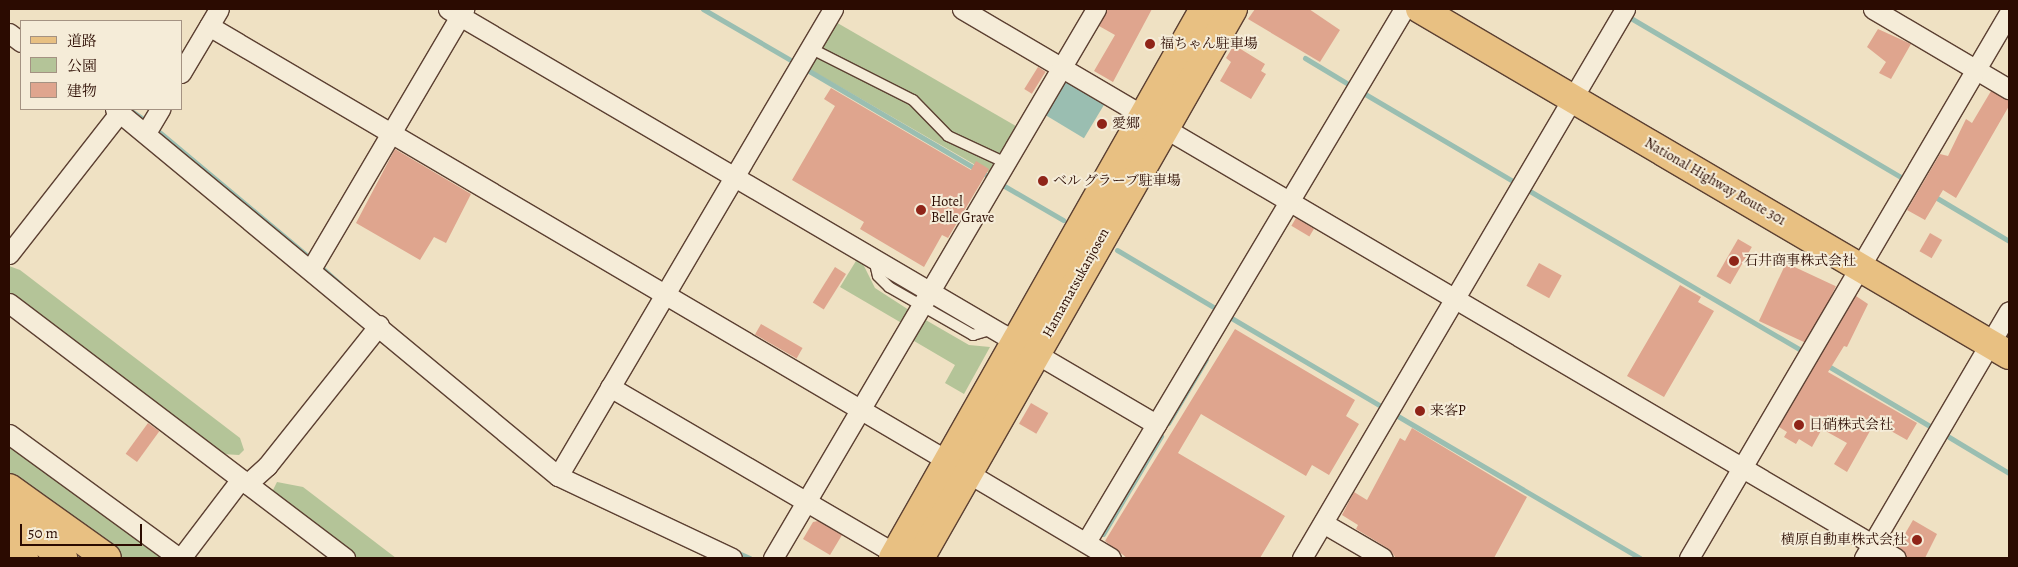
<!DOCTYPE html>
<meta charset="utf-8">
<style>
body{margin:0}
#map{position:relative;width:2018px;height:567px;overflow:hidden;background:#efe1c3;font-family:Alegreya,"Noto Serif JP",serif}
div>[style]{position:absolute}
.green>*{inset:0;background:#b4c498;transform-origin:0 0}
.water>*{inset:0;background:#9abeb1;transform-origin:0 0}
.stream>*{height:5px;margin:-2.5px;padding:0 2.5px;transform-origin:2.5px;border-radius:2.5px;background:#9abeb1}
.building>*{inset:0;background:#dfa58e;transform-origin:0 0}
.roads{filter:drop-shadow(1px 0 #5c4032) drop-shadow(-1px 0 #5c4032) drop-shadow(0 1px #5c4032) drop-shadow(0 -1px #5c4032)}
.lane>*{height:10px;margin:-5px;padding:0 5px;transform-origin:5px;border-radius:5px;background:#f5ecd8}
.street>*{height:19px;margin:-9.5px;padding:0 9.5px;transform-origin:9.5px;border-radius:9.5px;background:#f5ecd8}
.primary>*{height:28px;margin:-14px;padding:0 14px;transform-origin:14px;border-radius:14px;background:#e8c082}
.highway>*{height:28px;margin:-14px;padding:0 14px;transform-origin:14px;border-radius:14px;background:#e8c082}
.dots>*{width:14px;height:14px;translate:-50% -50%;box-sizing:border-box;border:2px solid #f5ecd8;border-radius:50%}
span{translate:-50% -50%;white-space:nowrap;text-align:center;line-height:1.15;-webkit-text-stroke:4px #f5ecd8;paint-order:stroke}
.poi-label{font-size:14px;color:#2b0b01}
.left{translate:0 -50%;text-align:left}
.right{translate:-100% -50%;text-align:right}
.street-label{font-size:14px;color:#2b0b01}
.frame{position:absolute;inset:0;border:10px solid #2b0b01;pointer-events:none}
.legend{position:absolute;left:20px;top:20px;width:162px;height:90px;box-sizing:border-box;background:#f5ecd8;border:1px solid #a49282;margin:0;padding:6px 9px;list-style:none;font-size:15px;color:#2b0b01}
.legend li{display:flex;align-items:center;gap:10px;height:25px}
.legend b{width:25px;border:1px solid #a49282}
.scale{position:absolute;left:20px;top:524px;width:122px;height:22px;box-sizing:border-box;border:2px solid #2b0b01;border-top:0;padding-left:6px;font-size:15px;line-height:18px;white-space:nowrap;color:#2b0b01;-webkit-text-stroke:4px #f5ecd8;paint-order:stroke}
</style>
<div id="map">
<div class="green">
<div style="left:834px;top:21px;width:216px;height:54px;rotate:30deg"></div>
<div style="clip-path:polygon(859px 256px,875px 288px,909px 310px,905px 325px,840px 287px)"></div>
<div style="clip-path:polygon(9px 266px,20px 270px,240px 438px,244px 450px,239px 455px,222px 454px,9px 296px)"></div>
<div style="clip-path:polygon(924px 319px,969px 345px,990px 347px,964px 394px,945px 383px,955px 365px,909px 338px)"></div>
<div style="clip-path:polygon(9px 442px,168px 558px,123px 558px,9px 476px)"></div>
<div style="clip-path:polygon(277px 482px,303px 487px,396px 558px,353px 558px,271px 494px)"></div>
</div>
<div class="water">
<div style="left:1067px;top:79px;width:45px;height:42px;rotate:31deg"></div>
</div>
<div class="stream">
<div style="left:703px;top:9px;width:105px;rotate:30.2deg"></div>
<div style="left:1629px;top:17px;width:321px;rotate:30.5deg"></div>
<div style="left:1305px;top:58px;width:56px;rotate:31.1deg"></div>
<div style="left:804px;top:68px;width:216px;rotate:30.4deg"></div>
<div style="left:1360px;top:91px;width:178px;rotate:30.5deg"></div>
<div style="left:133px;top:112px;width:12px;rotate:35deg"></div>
<div style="left:158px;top:131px;width:198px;rotate:39.9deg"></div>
<div style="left:1001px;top:184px;width:72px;rotate:30.1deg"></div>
<div style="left:1528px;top:190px;width:320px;rotate:30.4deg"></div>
<div style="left:1932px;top:195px;width:90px;rotate:30.9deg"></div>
<div style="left:1117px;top:250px;width:120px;rotate:30.6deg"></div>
<div style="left:320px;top:266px;width:27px;rotate:42deg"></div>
<div style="left:1228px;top:316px;width:178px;rotate:30.5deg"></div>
<div style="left:1813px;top:357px;width:139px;rotate:30.6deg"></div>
<div style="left:1396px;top:415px;width:283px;rotate:30.4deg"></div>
<div style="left:1168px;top:423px;width:74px;rotate:-59.3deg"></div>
<div style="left:1949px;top:437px;width:70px;rotate:31deg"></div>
<div style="left:1103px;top:534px;width:114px;rotate:-59.4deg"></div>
<div style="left:734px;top:551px;width:17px;rotate:24deg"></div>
</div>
<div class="building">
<div style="clip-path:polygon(1107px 9px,1152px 9px,1113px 82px,1094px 71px,1115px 35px,1099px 26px)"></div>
<div style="clip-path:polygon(1255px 9px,1309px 9px,1340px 30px,1320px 62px,1248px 19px)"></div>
<div style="clip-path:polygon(1878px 29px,1911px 44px,1891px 79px,1879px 73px,1886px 62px,1867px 47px)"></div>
<div style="clip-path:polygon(1234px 45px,1265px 64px,1261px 71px,1266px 74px,1251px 99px,1220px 81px,1231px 62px,1226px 58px)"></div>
<div style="left:1038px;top:67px;width:9px;height:26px;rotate:32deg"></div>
<div style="clip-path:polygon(831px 88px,971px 170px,976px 161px,989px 169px,948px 238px,942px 235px,924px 267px,860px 229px,864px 222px,792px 180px,835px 106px,824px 99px)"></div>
<div style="clip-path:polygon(1991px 91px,2009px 100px,2009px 106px,1956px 198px,1943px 190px,1925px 220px,1907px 210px,1940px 154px,1948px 156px,1966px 119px,1972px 123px)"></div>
<div style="clip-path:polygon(395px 149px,471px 194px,446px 243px,434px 237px,420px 260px,356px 223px)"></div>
<div style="left:1296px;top:218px;width:21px;height:9px;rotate:31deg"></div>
<div style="left:1930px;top:233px;width:14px;height:21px;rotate:30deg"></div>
<div style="left:1738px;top:239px;width:16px;height:43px;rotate:30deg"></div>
<div style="left:1539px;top:263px;width:26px;height:26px;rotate:29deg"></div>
<div style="left:1786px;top:263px;width:55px;height:64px;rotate:25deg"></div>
<div style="left:835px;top:267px;width:13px;height:42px;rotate:32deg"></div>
<div style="clip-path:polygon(1680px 285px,1701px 297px,1698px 302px,1714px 311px,1664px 397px,1627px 376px)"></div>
<div style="clip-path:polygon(1856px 296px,1868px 304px,1847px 347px,1844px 346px,1828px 372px,1917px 423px,1907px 440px,1875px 422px,1847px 472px,1834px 464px,1847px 443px,1822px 429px,1812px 447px,1799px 439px,1796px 444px,1784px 437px,1787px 432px,1779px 427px)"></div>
<div style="left:761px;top:324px;width:48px;height:12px;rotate:30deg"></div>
<div style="clip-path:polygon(1235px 329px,1355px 400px,1346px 416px,1359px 424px,1329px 475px,1312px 465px,1306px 476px,1201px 414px,1178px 453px,1285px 516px,1260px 558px,1127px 558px,1105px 541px)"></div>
<div style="left:1031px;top:403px;width:20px;height:24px;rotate:30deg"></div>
<div style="left:148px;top:423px;width:14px;height:38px;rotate:36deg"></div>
<div style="clip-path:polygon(1412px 428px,1527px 497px,1494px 558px,1396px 558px,1389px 549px,1356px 529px,1358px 525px,1342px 515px,1354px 492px,1367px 500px,1400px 438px,1405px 441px)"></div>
<div style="clip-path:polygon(1913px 520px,1937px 534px,1925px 558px,1908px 558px,1898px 546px)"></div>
<div style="clip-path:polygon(818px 521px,842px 535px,830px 555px,803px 539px,813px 522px)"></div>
</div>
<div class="roads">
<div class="lane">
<div style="left:810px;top:48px;width:115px;rotate:26.8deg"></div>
<div style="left:913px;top:100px;width:50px;rotate:45.8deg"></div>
<div style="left:948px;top:136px;width:64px;rotate:25deg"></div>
<div style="left:874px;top:259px;width:17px;rotate:77deg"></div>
<div style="left:878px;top:276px;width:16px;rotate:45deg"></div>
<div style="left:889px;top:287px;width:97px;rotate:29.7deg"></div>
<div style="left:973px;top:335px;width:21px;rotate:-17deg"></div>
</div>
<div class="street">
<div style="left:448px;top:9px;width:821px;rotate:30.38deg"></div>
<div style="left:962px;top:9px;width:1083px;rotate:30.45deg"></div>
<div style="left:1873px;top:9px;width:158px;rotate:30.5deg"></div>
<div style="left:209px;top:26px;width:858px;rotate:30.48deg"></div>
<div style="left:9px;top:33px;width:15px;rotate:37deg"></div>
<div style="left:181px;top:73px;width:74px;rotate:-59.3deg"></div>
<div style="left:115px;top:109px;width:575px;rotate:39.64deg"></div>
<div style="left:558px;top:476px;width:192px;rotate:25.2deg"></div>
<div style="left:147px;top:131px;width:26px;rotate:-59deg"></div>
<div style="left:9px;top:254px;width:180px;rotate:-52deg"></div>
<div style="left:311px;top:269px;width:302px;rotate:-59.5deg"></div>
<div style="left:9px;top:303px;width:422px;rotate:37.2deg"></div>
<div style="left:610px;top:387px;width:331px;rotate:30.3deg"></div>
<div style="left:9px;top:434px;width:210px;rotate:36.1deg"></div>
<div style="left:968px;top:473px;width:166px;rotate:30.7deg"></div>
<div style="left:558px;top:476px;width:542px;rotate:-59.51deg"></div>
<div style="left:247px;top:484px;width:27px;rotate:-42deg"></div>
<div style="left:267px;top:466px;width:180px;rotate:-51.5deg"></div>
<div style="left:1323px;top:523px;width:69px;rotate:30.3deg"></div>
<div style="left:1086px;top:542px;width:621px;rotate:-59.18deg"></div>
<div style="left:181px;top:558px;width:99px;rotate:-52.8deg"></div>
<div style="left:773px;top:558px;width:637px;rotate:-59.53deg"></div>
<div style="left:1302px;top:558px;width:637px;rotate:-59.53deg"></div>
<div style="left:1689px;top:558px;width:632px;rotate:-59.58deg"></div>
<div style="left:1864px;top:558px;width:286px;rotate:-59.6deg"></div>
</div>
<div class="primary">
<div style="left:893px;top:558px;width:631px;rotate:-60.47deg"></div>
<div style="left:920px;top:558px;width:632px;rotate:-60.31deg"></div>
</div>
<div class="highway">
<div style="left:1420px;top:9px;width:683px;rotate:30.43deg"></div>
<div style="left:9px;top:488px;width:120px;rotate:35.5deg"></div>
<div style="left:9px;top:514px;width:70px;rotate:39.2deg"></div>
<div style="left:9px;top:545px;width:20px;rotate:41deg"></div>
</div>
</div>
<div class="dots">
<div style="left:1150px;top:44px;background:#8f2418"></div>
<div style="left:1102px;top:124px;background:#8f2418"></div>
<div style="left:1043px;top:181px;background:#8f2418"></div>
<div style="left:921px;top:210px;background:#8f2418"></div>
<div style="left:1734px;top:261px;background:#8f2418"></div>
<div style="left:1420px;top:411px;background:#8f2418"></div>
<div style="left:1799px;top:425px;background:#8f2418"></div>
<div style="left:1917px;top:540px;background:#8f2418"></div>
</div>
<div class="poi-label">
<span class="left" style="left:1160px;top:44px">福ちゃん駐車場</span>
<span class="left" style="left:1112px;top:124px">愛郷</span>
<span class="left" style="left:1053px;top:181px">ベル グラーブ駐車場</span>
<span class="left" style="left:931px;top:210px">Hotel<br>Belle Grave</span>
<span class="left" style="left:1744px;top:261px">石井商事株式会社</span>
<span class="left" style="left:1430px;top:411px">来客P</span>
<span class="left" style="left:1809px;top:425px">日硝株式会社</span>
<span class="right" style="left:1907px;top:540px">横原自動車株式会社</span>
</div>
<div class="street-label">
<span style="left:1715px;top:182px;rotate:30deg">National Highway Route 301</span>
<span style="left:1076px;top:283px;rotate:-61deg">Hamamatsukanjosen</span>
</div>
<div class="frame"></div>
<ul class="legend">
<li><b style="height:6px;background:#e8c082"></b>道路</li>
<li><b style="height:14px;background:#b4c498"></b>公園</li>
<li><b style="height:14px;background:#dfa58e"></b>建物</li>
</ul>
<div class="scale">50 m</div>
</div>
